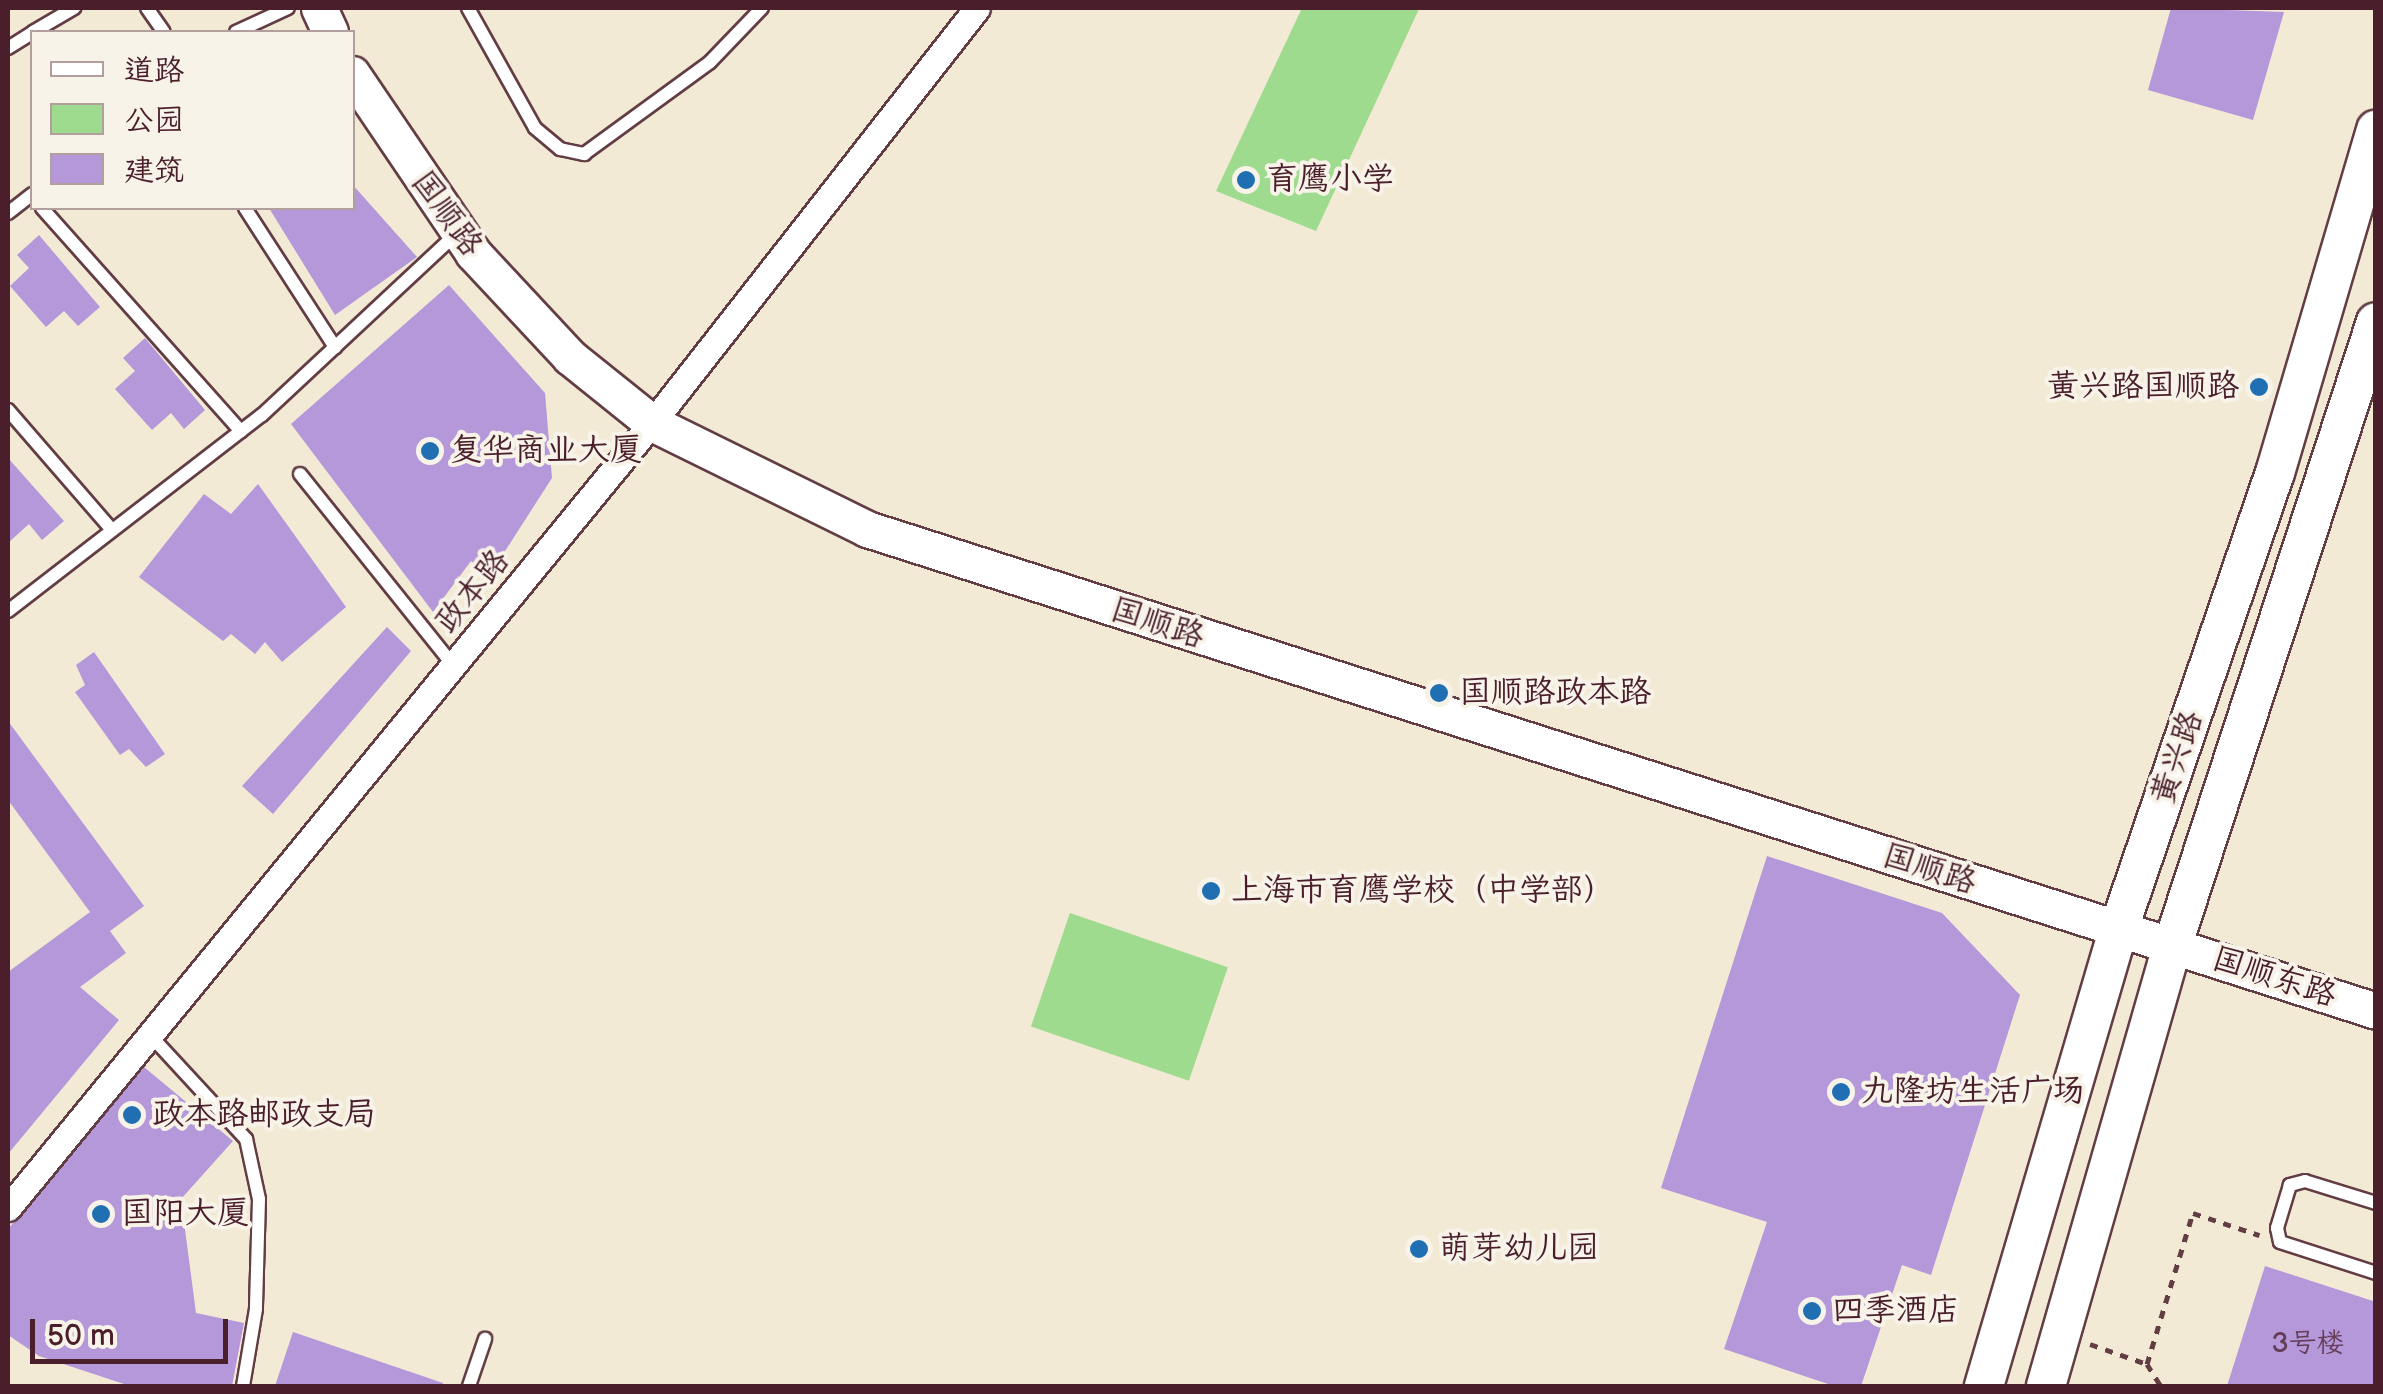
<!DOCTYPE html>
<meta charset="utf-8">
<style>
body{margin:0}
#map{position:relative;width:2383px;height:1394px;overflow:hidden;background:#f2ead5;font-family:"Balsamiq Sans","LXGW WenKai TC",sans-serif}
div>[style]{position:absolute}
.green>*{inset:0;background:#9edb8f;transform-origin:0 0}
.building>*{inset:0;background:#b498da}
.path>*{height:5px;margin-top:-2.5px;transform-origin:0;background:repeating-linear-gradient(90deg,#633d44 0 8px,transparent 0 16px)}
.roads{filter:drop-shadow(2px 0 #633d44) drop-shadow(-2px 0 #633d44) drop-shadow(0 2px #633d44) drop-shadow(0 -2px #633d44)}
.lane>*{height:12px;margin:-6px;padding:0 6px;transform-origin:6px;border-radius:6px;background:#fff}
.street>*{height:25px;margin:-12.5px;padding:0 12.5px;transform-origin:12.5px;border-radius:12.5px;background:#fff}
.secondary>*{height:35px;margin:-17.5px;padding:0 17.5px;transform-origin:17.5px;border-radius:17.5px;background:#fff}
.primary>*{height:38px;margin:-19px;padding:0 19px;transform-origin:19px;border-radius:19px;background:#fff}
.dots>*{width:28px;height:28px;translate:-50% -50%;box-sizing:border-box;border:5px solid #f7f3e8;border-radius:50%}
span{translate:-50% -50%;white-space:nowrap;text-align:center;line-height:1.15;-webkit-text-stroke:8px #f7f3e8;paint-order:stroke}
.number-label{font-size:28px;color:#643d57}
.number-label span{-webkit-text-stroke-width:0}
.poi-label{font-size:32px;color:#4a1f2b}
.left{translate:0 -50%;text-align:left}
.right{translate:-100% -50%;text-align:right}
.street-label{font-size:32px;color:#4a1f2b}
.frame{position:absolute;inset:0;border:10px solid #4a1f2b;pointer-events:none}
.legend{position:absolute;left:30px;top:30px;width:325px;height:180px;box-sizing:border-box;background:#f7f3e8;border:2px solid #b29e9c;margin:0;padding:12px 18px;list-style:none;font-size:30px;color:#4a1f2b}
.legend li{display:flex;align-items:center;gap:20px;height:50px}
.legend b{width:50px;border:2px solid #b29e9c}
.scale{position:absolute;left:30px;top:1319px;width:198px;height:45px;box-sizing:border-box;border:5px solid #4a1f2b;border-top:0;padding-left:12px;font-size:30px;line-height:35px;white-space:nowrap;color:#4a1f2b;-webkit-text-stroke:8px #f7f3e8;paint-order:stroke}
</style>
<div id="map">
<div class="green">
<div style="clip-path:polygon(1302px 8px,1419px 9px,1316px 231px,1216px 191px)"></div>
<div style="left:1070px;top:913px;width:167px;height:120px;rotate:19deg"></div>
</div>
<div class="building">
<div style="clip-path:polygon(2171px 8px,2284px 12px,2253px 120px,2148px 90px)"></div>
<div style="clip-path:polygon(352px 184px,417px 257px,335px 315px,269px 208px,352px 208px)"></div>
<div style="clip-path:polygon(39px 235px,100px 307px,78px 326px,64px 311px,46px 327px,10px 286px,29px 268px,17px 255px)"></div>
<div style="clip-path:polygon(449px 285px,545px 393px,552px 478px,489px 576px,471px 561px,433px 612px,291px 424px)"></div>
<div style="clip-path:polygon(145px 338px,205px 410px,184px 429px,171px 413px,152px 430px,115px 389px,135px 371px,123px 358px)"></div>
<div style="clip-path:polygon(8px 458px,64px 521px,42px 540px,29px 524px,8px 543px)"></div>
<div style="clip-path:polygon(258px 484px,346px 607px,282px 662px,265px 642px,255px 654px,231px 634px,223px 641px,139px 577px,204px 494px,231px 514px)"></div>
<div style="clip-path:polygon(387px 627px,411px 651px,273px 814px,242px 786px)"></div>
<div style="clip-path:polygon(94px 652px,165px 754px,146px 767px,129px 749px,120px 755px,75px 692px,85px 685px,76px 665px)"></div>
<div style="clip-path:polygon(8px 721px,144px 906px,110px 931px,126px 953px,80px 987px,119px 1020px,8px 1154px,8px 972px,90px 912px,8px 800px)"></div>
<div style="clip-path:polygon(1767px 856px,1942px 913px,2020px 995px,1931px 1275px,1902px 1265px,1861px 1386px,1834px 1386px,1724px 1349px,1767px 1222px,1661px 1188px)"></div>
<div style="clip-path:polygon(144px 1067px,233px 1141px,181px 1199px,196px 1313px,244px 1323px,232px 1386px,130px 1386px,39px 1356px,8px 1335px,8px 1229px)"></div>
<div style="clip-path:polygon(2265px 1266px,2376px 1302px,2376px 1386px,2227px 1386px)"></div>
<div style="clip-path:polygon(293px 1332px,443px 1383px,442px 1386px,275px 1386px)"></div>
</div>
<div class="path">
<div style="left:2090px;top:1344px;width:60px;rotate:19.3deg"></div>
<div style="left:2147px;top:1364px;width:26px;rotate:58deg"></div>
<div style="left:2147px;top:1364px;width:158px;rotate:-73.1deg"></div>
<div style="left:2193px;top:1213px;width:70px;rotate:18.4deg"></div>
</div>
<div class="roads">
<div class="lane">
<div style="left:147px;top:8px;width:29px;rotate:55deg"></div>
<div style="left:468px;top:8px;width:137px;rotate:60.8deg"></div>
<div style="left:535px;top:128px;width:33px;rotate:40deg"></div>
<div style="left:560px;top:149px;width:25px;rotate:12deg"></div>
<div style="left:584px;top:154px;width:156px;rotate:-36.1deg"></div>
<div style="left:710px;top:62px;width:75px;rotate:-46.1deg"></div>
<div style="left:33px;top:32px;width:48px;rotate:-30.3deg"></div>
<div style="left:236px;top:32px;width:57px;rotate:-24.8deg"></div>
<div style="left:8px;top:48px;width:28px;rotate:-32deg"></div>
<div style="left:42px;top:208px;width:299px;rotate:48.3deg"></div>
<div style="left:245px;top:208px;width:166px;rotate:57.1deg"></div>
<div style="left:8px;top:213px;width:31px;rotate:-38deg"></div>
<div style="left:8px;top:410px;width:159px;rotate:49.1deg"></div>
<div style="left:300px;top:474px;width:246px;rotate:51.3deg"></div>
<div style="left:8px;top:611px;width:321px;rotate:-37.7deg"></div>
<div style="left:262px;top:415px;width:265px;rotate:-43deg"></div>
<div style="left:150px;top:1035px;width:142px;rotate:47.3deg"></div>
<div style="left:246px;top:1139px;width:61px;rotate:77.8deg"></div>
<div style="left:259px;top:1199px;width:110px;rotate:91.6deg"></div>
<div style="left:256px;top:1309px;width:78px;rotate:99.6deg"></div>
<div style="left:2376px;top:1203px;width:74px;rotate:-162.8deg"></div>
<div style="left:2305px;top:1181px;width:16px;rotate:165deg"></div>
<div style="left:2290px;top:1185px;width:45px;rotate:106.8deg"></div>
<div style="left:2277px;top:1228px;width:14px;rotate:78deg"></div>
<div style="left:2280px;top:1242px;width:101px;rotate:17.9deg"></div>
<div style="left:469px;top:1386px;width:50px;rotate:-71.2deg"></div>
</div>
<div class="street">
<div style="left:8px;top:1208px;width:1015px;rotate:-50.64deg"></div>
<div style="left:652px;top:423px;width:527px;rotate:-51.93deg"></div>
</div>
<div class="secondary">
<div style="left:319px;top:8px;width:26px;rotate:65deg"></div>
<div style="left:352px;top:74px;width:216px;rotate:55.9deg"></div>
<div style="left:473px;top:253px;width:142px;rotate:47deg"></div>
<div style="left:570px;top:357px;width:105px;rotate:38.8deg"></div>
<div style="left:652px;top:423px;width:240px;rotate:26.2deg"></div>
<div style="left:867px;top:529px;width:1584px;rotate:17.71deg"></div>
</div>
<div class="primary">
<div style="left:1984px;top:1386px;width:474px;rotate:-73.6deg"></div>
<div style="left:2118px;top:931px;width:484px;rotate:-71.1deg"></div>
<div style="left:2275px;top:473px;width:358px;rotate:-73.6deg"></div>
<div style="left:2046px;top:1386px;width:460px;rotate:-74deg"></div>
<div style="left:2173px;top:944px;width:654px;rotate:-71.93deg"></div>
</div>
</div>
<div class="dots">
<div style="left:1246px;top:180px;background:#1f6fb2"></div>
<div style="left:2259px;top:387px;background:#1f6fb2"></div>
<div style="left:430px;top:451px;background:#1f6fb2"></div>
<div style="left:1439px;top:693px;background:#1f6fb2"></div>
<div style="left:1211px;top:891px;background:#1f6fb2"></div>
<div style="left:1841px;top:1092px;background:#1f6fb2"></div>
<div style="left:132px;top:1115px;background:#1f6fb2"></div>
<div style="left:101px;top:1214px;background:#1f6fb2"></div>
<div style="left:1419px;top:1249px;background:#1f6fb2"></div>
<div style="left:1812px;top:1311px;background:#1f6fb2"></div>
</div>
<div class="number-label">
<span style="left:2308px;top:1344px">3号楼</span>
</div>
<div class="poi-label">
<span class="left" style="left:1266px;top:180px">育鹰小学</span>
<span class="right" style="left:2239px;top:387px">黄兴路国顺路</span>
<span class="left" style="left:450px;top:451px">复华商业大厦</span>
<span class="left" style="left:1459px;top:693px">国顺路政本路</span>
<span class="left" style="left:1231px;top:891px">上海市育鹰学校（中学部）</span>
<span class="left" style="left:1861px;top:1092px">九隆坊生活广场</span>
<span class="left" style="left:152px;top:1115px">政本路邮政支局</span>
<span class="left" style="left:121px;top:1214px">国阳大厦</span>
<span class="left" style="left:1439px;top:1249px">萌芽幼儿园</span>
<span class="left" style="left:1832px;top:1311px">四季酒店</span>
</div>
<div class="street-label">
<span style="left:446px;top:214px;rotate:54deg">国顺路</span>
<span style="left:473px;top:592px;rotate:-51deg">政本路</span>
<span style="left:1157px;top:624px;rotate:18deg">国顺路</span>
<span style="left:2178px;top:758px;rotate:-71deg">黄兴路</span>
<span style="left:1929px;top:870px;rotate:18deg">国顺路</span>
<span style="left:2274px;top:978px;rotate:18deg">国顺东路</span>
</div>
<div class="frame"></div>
<ul class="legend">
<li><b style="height:12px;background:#fff"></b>道路</li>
<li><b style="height:28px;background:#9edb8f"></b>公园</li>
<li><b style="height:28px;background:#b498da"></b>建筑</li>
</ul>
<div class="scale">50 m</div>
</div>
